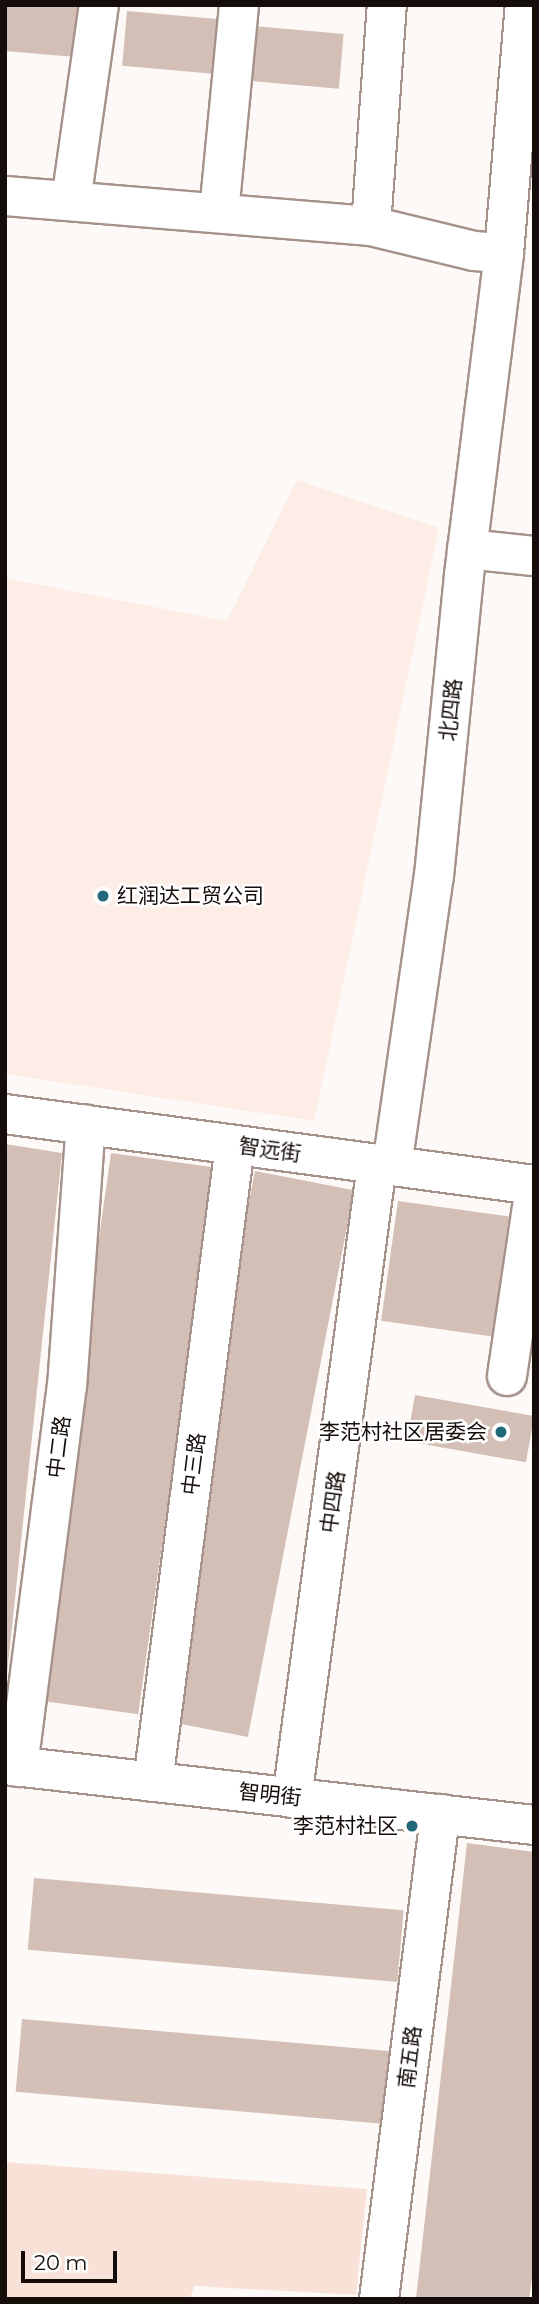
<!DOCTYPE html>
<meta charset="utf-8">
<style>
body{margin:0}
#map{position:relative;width:539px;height:2304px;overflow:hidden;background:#fdf9f7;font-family:Montserrat,"Noto Sans SC",sans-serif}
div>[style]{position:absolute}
.built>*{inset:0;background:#feede6}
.green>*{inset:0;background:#f8e2d8}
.building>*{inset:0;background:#d3bfb6;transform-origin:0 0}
.roads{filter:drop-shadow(2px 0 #a5928a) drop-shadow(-2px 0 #a5928a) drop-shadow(0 2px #a5928a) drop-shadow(0 -2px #a5928a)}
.minor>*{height:38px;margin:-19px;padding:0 19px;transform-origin:19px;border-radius:19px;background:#fff}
.dots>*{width:19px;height:19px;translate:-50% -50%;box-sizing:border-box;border:4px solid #fff;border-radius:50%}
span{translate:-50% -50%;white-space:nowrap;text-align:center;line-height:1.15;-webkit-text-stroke:5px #fff;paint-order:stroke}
.street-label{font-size:21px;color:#140d0a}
.poi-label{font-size:21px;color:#140d0a}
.left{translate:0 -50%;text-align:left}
.right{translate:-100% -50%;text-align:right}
.frame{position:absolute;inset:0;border:7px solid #140d0a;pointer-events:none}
.scale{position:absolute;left:21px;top:2251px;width:96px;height:32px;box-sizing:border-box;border:4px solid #140d0a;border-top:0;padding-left:9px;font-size:21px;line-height:24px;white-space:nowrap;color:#140d0a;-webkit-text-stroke:5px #fff;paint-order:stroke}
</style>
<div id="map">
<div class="built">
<div style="clip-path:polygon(297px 480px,439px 528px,314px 1121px,5px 1074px,5px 578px,227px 621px)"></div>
</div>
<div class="green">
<div style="clip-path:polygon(5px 2162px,367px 2189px,356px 2295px,194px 2286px,190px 2299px,5px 2299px)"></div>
</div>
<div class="building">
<div style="clip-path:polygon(5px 5px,91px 5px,87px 58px,5px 51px)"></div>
<div style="left:127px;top:11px;width:102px;height:55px;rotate:5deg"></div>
<div style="left:242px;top:25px;width:102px;height:55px;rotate:5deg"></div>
<div style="clip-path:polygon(5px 1144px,62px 1153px,7px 1674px,5px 1674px)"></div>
<div style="left:111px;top:1153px;width:105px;height:552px;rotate:8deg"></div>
<div style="left:255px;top:1171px;width:101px;height:557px;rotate:11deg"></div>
<div style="left:398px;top:1201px;width:112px;height:121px;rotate:8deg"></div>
<div style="left:415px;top:1395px;width:121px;height:47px;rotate:10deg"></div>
<div style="clip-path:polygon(467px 1843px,534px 1852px,534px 2263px,529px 2299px,416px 2299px)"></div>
<div style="left:34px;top:1878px;width:371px;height:72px;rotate:5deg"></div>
<div style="left:22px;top:2019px;width:371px;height:73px;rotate:5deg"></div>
</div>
<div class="roads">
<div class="minor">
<div style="left:5px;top:196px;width:367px;rotate:4.7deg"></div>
<div style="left:371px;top:226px;width:106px;rotate:13.6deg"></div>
<div style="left:474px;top:251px;width:30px;rotate:4deg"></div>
<div style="left:71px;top:201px;width:198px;rotate:-81.9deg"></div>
<div style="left:219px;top:213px;width:209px;rotate:-84.5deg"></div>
<div style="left:371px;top:226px;width:222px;rotate:-85.9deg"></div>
<div style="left:467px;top:549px;width:67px;rotate:6deg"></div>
<div style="left:5px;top:1114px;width:534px;rotate:7.64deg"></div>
<div style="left:392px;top:1166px;width:293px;rotate:-81.8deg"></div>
<div style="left:434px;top:876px;width:302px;rotate:-84.3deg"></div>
<div style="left:464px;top:575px;width:324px;rotate:-82.9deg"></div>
<div style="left:504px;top:253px;width:249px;rotate:-85.2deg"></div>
<div style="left:507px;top:1376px;width:185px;rotate:-81.6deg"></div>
<div style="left:5px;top:1765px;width:532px;rotate:6.47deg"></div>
<div style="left:18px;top:1767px;width:383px;rotate:-82.7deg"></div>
<div style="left:67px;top:1387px;width:263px;rotate:-85.9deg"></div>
<div style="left:153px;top:1782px;width:642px;rotate:-82.66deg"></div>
<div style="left:292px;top:1798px;width:640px;rotate:-82.36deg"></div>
<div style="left:379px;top:2299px;width:489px;rotate:-82.8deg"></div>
</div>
</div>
<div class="dots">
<div style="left:103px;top:896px;background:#246979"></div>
<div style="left:501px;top:1432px;background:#246979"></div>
<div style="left:412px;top:1826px;background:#246979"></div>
</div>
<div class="street-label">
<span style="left:451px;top:710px;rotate:-84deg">北四路</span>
<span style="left:270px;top:1150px;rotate:8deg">智远街</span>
<span style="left:59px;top:1447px;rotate:-83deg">中二路</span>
<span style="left:194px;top:1464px;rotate:-83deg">中三路</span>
<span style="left:333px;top:1502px;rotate:-82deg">中四路</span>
<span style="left:270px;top:1795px;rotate:6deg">智明街</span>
<span style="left:410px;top:2057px;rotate:-83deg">南五路</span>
</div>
<div class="poi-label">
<span class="left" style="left:117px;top:896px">红润达工贸公司</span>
<span class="right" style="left:487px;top:1432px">李范村社区居委会</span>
<span class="right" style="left:398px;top:1826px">李范村社区</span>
</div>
<div class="frame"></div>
<div class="scale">20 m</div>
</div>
